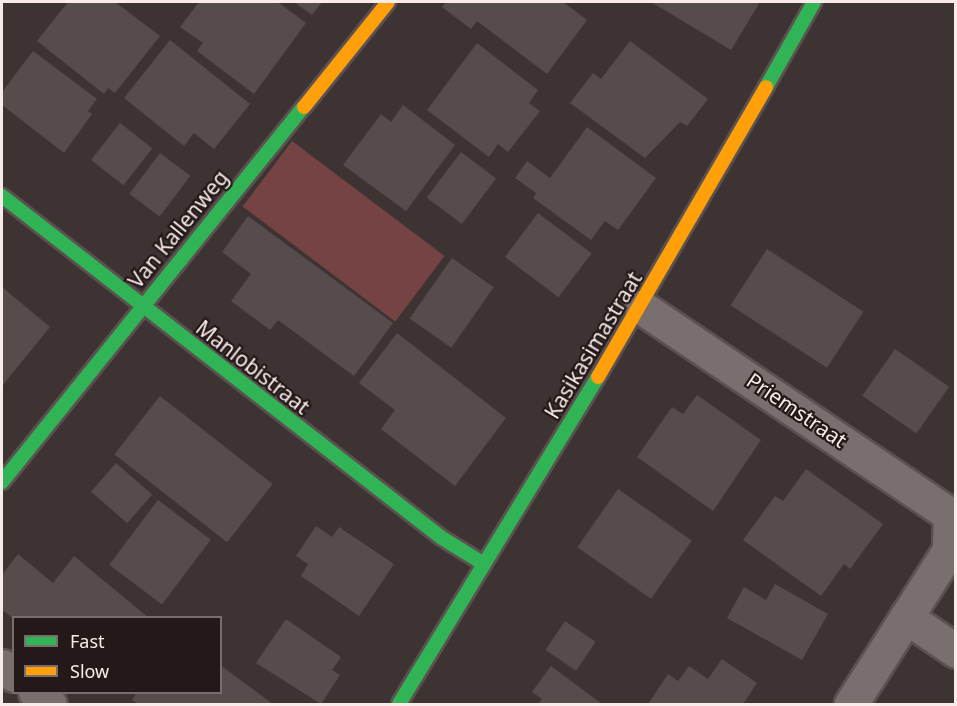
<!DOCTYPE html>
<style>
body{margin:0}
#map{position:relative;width:957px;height:706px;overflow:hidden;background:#3e3333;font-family:"Noto Sans",sans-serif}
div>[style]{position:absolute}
.green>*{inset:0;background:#754344;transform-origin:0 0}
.building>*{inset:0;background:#564c4c;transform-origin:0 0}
.roads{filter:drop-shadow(2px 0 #5b5151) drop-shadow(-2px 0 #5b5151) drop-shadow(0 2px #5b5151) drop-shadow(0 -2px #5b5151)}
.street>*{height:33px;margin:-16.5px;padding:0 16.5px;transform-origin:16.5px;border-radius:16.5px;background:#7a6f6f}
.fast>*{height:14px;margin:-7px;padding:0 7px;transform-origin:7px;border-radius:7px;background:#30b455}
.slow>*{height:14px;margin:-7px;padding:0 7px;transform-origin:7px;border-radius:7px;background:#ff9f0a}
span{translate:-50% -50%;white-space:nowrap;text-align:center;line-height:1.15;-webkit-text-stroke:4.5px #231919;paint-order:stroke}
.street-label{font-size:21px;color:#f9ebea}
.frame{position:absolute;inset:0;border:3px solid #f9ebea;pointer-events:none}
.legend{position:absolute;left:12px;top:616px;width:210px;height:78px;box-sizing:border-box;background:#231919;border:2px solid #796d6d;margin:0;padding:8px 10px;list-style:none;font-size:18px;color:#f9ebea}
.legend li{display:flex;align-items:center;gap:12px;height:30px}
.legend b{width:30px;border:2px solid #796d6d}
</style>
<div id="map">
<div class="green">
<div style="left:292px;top:141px;width:191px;height:82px;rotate:37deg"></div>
</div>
<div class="building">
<div style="clip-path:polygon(68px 2px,115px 2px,160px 36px,115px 93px,108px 88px,104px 94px,37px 41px)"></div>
<div style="clip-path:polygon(199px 2px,278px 2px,306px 23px,254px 94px,197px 51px,203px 43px,180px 27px)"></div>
<div style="clip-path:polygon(294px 2px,322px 2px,312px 15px)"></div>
<div style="clip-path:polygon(446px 2px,563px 2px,587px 20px,547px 74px,477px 21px,471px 29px,442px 7px)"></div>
<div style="clip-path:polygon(651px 2px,760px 2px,731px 50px)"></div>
<div style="clip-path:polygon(170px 40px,250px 104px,214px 149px,194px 133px,184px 146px,124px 98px)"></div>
<div style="clip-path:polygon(630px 41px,708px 99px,687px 126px,680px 122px,645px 158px,570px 103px,593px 73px,601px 79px)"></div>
<div style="clip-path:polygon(477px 43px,538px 90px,529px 103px,540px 111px,508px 152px,498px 144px,489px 157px,427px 110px)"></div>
<div style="clip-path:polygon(33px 51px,97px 99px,88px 111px,92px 114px,64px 153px,2px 105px,2px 92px)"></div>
<div style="clip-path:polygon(403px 105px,455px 145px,406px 211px,343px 165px,381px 114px,391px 122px)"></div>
<div style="left:120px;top:123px;width:41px;height:47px;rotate:38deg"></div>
<div style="clip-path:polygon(587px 127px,656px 178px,618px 230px,605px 221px,591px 240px,533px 198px,536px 193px,515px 178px,527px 161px,550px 178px)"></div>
<div style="left:461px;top:152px;width:44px;height:57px;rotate:37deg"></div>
<div style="left:160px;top:153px;width:38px;height:51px;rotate:37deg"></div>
<div style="left:538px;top:213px;width:67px;height:55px;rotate:37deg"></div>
<div style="clip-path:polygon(248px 216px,393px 323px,354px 376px,278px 320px,270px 330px,231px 301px,251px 274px,222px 252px)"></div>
<div style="left:767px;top:249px;width:115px;height:67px;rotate:33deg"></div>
<div style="left:452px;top:258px;width:51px;height:74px;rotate:35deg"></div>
<div style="clip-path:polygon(2px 287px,50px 327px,2px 386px)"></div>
<div style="clip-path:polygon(397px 333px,506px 418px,455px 486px,381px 429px,395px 410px,359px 383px)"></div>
<div style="left:895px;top:349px;width:66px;height:57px;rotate:35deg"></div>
<div style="clip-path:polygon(697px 395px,761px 440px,713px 511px,637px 457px,672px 407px,683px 414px)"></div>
<div style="left:160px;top:396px;width:143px;height:74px;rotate:38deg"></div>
<div style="left:116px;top:463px;width:48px;height:38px;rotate:41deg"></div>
<div style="clip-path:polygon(806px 469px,883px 524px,850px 569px,844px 564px,821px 596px,743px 540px,775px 496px,783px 501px)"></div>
<div style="left:618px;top:489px;width:90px;height:71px;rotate:35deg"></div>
<div style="left:158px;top:500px;width:66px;height:81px;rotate:37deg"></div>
<div style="clip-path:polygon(316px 526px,332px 537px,339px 527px,394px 564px,359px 616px,301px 576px,308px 564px,296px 556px)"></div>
<div style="clip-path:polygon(18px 554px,53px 583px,74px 556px,149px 618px,14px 619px,2px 610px,2px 575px)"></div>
<div style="clip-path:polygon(775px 584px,828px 614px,802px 660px,727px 618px,744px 587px,766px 600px)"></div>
<div style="clip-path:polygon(286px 619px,341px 657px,332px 670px,340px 675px,321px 704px,256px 663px)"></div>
<div style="left:565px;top:621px;width:37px;height:35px;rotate:34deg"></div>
<div style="clip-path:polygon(722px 659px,757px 683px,743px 704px,648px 704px,668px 674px,678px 681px,689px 666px,708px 679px)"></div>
<div style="clip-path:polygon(220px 665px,273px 704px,138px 704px,132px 700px,137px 692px,220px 692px)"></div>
<div style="clip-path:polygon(551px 666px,602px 704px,538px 704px,542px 699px,532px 692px)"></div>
</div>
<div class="roads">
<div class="street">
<div style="left:641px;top:307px;width:372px;rotate:33.9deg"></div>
<div style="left:950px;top:515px;width:35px;rotate:92deg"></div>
<div style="left:949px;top:550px;width:183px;rotate:122.5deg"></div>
<div style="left:906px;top:617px;width:60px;rotate:34.2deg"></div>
<div style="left:2px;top:666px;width:15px;rotate:37deg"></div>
<div style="left:35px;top:692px;width:19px;rotate:39deg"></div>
</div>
<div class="fast">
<div style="left:766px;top:87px;width:98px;rotate:-60.5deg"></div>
<div style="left:2px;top:196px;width:557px;rotate:37.86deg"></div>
<div style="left:442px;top:538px;width:49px;rotate:31.8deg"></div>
<div style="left:2px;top:482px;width:481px;rotate:-51.2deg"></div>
<div style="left:399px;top:704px;width:383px;rotate:-58.7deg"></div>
</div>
<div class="slow">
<div style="left:304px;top:107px;width:134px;rotate:-51.3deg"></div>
<div style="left:598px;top:377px;width:335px;rotate:-59.9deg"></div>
</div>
</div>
<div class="street-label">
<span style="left:178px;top:229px;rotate:-51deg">Van Kallenweg</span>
<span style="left:593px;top:345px;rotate:-59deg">Kasikasimastraat</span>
<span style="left:253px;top:367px;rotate:38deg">Manlobistraat</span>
<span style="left:797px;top:410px;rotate:34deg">Priemstraat</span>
</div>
<div class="frame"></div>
<ul class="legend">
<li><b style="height:8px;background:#30b455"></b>Fast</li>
<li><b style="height:8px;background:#ff9f0a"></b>Slow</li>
</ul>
</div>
